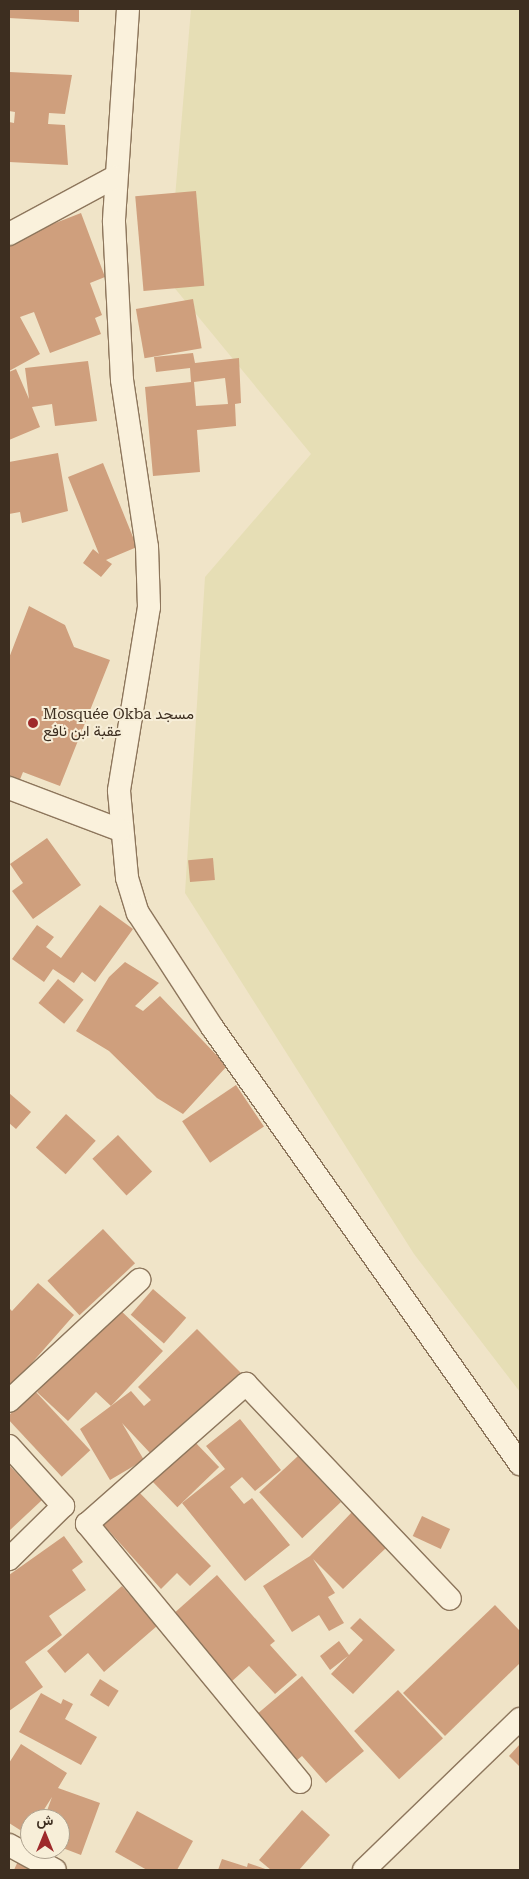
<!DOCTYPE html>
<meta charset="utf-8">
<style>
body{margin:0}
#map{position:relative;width:529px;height:1879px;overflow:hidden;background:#f0e4c8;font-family:"Roboto Serif",Vazirmatn,serif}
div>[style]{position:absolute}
.farmland>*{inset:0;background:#e6deb5}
.building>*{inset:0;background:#cf9f7d;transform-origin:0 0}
.roads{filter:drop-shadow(1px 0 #8d765c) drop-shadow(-1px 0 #8d765c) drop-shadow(0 1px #8d765c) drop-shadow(0 -1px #8d765c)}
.minor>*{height:22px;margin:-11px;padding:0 11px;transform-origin:11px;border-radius:11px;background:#faf1dc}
.dots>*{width:14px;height:14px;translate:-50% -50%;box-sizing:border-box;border:2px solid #f7eed8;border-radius:50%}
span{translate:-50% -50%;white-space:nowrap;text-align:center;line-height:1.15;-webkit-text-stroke:4px #f7eed8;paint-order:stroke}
.poi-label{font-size:15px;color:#3d2e20}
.left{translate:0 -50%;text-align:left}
.frame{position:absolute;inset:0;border:10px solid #3d2e20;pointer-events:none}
.north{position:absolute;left:20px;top:1809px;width:50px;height:50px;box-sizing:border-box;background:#f7eed8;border:1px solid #ada18e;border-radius:50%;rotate:0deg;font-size:14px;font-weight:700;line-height:20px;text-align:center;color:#3d2e20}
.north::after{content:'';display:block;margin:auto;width:18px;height:22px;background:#9e2a2b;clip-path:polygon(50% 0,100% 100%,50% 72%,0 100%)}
</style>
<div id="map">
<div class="farmland">
<div style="clip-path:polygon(191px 9px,520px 9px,520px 1392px,414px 1254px,185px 893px,205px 577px,311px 454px,168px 280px)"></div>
</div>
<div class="building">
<div style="clip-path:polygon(9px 9px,79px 9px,79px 22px,9px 18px)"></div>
<div style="clip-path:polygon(9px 72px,72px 75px,65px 114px,49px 113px,48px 124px,65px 125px,68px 165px,9px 162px,9px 122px,14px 123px,15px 112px,9px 111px)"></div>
<div style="left:196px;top:191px;width:95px;height:61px;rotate:85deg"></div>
<div style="clip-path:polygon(81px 213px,105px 277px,90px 283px,102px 315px,95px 318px,101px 334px,50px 353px,34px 312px,20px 317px,40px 354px,9px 371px,9px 241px)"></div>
<div style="left:193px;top:299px;width:50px;height:58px;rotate:80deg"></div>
<div style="clip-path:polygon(evenodd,193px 353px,195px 363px,239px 358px,241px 403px,235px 404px,236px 426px,197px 430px,200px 472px,153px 476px,145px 387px,191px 382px,190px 368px,156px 372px,154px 357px,193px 353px,225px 378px,228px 404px,196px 406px,194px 382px,225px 378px)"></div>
<div style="clip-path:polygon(88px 361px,97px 421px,55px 426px,52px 404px,32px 407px,40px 427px,9px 440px,9px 372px,16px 369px,29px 399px,25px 368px)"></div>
<div style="clip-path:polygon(58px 453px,68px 511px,22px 523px,20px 512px,9px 514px,9px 462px)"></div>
<div style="clip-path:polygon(103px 463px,137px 547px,106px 560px,112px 564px,101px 577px,83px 563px,93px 549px,99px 554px,68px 477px)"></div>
<div style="clip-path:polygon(29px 606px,65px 625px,74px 647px,110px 660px,60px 786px,23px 772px,17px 787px,9px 784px,9px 658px)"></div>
<div style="clip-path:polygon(47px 838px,81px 885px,33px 919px,12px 891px,23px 883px,10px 864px)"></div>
<div style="left:213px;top:858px;width:22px;height:25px;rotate:85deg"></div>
<div style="clip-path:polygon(100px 905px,133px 929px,95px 982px,82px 972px,74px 983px,53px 969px,44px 982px,12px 959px,37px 925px,54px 937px,46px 947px,61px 958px)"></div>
<div style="clip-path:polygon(125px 962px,159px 983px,135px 1006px,143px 1011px,160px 996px,227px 1066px,183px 1114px,157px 1098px,109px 1051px,76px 1031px,109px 977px)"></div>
<div style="left:58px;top:979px;width:33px;height:31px;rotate:39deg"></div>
<div style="left:236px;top:1085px;width:50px;height:65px;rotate:56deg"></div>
<div style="clip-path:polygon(9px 1093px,31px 1112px,16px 1129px,9px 1123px)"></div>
<div style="left:66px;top:1114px;width:40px;height:45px;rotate:42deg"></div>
<div style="left:118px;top:1135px;width:50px;height:35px;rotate:47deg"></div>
<div style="left:103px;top:1229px;width:47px;height:76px;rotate:47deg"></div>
<div style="clip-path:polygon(38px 1283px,74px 1315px,9px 1389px,9px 1308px,12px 1311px)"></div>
<div style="left:153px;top:1289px;width:44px;height:34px;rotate:41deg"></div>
<div style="clip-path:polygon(117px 1307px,163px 1351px,111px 1406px,96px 1392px,68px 1421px,37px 1392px)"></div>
<div style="clip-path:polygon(197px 1329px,241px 1373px,182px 1431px,151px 1454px,122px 1423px,144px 1460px,110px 1480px,80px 1429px,131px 1391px,144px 1406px,151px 1400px,138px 1387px)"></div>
<div style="left:35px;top:1391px;width:81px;height:39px;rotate:47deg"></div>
<div style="clip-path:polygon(240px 1419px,281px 1470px,255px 1491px,242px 1477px,230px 1487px,244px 1504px,252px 1498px,290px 1545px,245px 1581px,182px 1503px,225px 1469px,206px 1446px)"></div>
<div style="left:192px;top:1439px;width:39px;height:58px;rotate:46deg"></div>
<div style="left:298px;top:1456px;width:63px;height:53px;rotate:47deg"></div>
<div style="clip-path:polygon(9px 1465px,42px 1500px,9px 1531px)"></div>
<div style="clip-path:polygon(136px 1489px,211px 1566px,190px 1586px,177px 1573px,161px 1589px,101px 1522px)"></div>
<div style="clip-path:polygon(352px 1512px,387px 1547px,343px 1589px,313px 1559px,335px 1593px,328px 1597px,344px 1623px,329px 1631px,319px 1615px,292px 1632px,263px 1586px,310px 1556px)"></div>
<div style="left:422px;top:1516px;width:31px;height:22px;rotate:25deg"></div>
<div style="clip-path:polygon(64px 1536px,83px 1562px,72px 1570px,86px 1590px,49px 1616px,62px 1635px,25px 1662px,43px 1687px,9px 1711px,9px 1575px)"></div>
<div style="clip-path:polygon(217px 1575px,275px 1641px,270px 1645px,297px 1675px,275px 1694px,249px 1666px,231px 1682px,172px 1615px)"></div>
<div style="clip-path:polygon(122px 1586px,157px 1626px,104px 1672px,88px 1653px,65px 1673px,47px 1651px)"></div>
<div style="clip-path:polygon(495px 1605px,520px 1631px,520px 1663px,445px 1736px,403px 1693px)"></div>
<div style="clip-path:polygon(360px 1618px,395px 1650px,353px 1694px,331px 1674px,348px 1656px,330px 1670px,320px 1656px,339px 1641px,349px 1655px,363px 1640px,350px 1628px)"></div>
<div style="clip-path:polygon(302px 1676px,364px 1751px,326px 1783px,302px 1756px,296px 1761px,256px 1715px)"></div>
<div style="left:100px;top:1679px;width:22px;height:19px;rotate:32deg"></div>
<div style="left:398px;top:1690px;width:66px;height:60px;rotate:47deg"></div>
<div style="clip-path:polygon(41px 1693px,61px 1704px,63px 1699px,73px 1704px,65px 1719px,97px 1737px,81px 1765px,19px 1732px)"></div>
<div style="clip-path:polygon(21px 1744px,67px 1773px,58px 1788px,100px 1803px,81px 1855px,60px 1847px,60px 1819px,44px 1819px,52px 1797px,38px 1819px,30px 1819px,28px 1835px,9px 1823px,9px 1763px)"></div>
<div style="clip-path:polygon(520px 1744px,520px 1767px,509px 1756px)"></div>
<div style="clip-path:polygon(302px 1810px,330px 1835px,299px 1870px,271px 1870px,259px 1860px)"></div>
<div style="clip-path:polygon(137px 1811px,193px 1841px,177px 1870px,147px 1870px,115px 1852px)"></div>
<div style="clip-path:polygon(222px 1859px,247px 1867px,248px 1863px,268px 1870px,218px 1870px)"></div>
<div style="clip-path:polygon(18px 1861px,40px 1870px,14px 1870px)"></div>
</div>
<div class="roads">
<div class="minor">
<div style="left:128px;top:9px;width:213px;rotate:93.8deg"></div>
<div style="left:114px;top:222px;width:158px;rotate:87.1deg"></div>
<div style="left:122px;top:380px;width:169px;rotate:81.5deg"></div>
<div style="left:147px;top:547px;width:60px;rotate:88.1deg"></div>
<div style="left:149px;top:607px;width:186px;rotate:99.3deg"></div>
<div style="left:119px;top:791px;width:87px;rotate:84.7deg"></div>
<div style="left:127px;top:878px;width:37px;rotate:73deg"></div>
<div style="left:138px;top:913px;width:136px;rotate:57deg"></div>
<div style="left:212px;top:1027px;width:535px;rotate:54.82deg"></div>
<div style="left:9px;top:234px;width:120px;rotate:-28.3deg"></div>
<div style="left:9px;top:788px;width:119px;rotate:20.7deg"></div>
<div style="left:9px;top:1401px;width:178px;rotate:-42.9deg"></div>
<div style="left:9px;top:1446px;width:81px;rotate:48deg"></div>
<div style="left:63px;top:1506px;width:76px;rotate:135.5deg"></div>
<div style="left:300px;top:1782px;width:335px;rotate:-129.5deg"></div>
<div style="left:87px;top:1524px;width:212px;rotate:-41.4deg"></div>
<div style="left:246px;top:1384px;width:296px;rotate:46.5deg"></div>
<div style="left:9px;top:1845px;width:52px;rotate:28.5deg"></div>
<div style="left:364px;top:1870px;width:217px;rotate:-44.1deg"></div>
</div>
</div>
<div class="dots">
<div style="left:33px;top:723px;background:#9e2a2b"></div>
</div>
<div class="poi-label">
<span class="left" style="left:43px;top:723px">Mosquée Okba مسجد<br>عقبة ابن نافع</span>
</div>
<div class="frame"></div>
<div class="north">ش</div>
</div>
